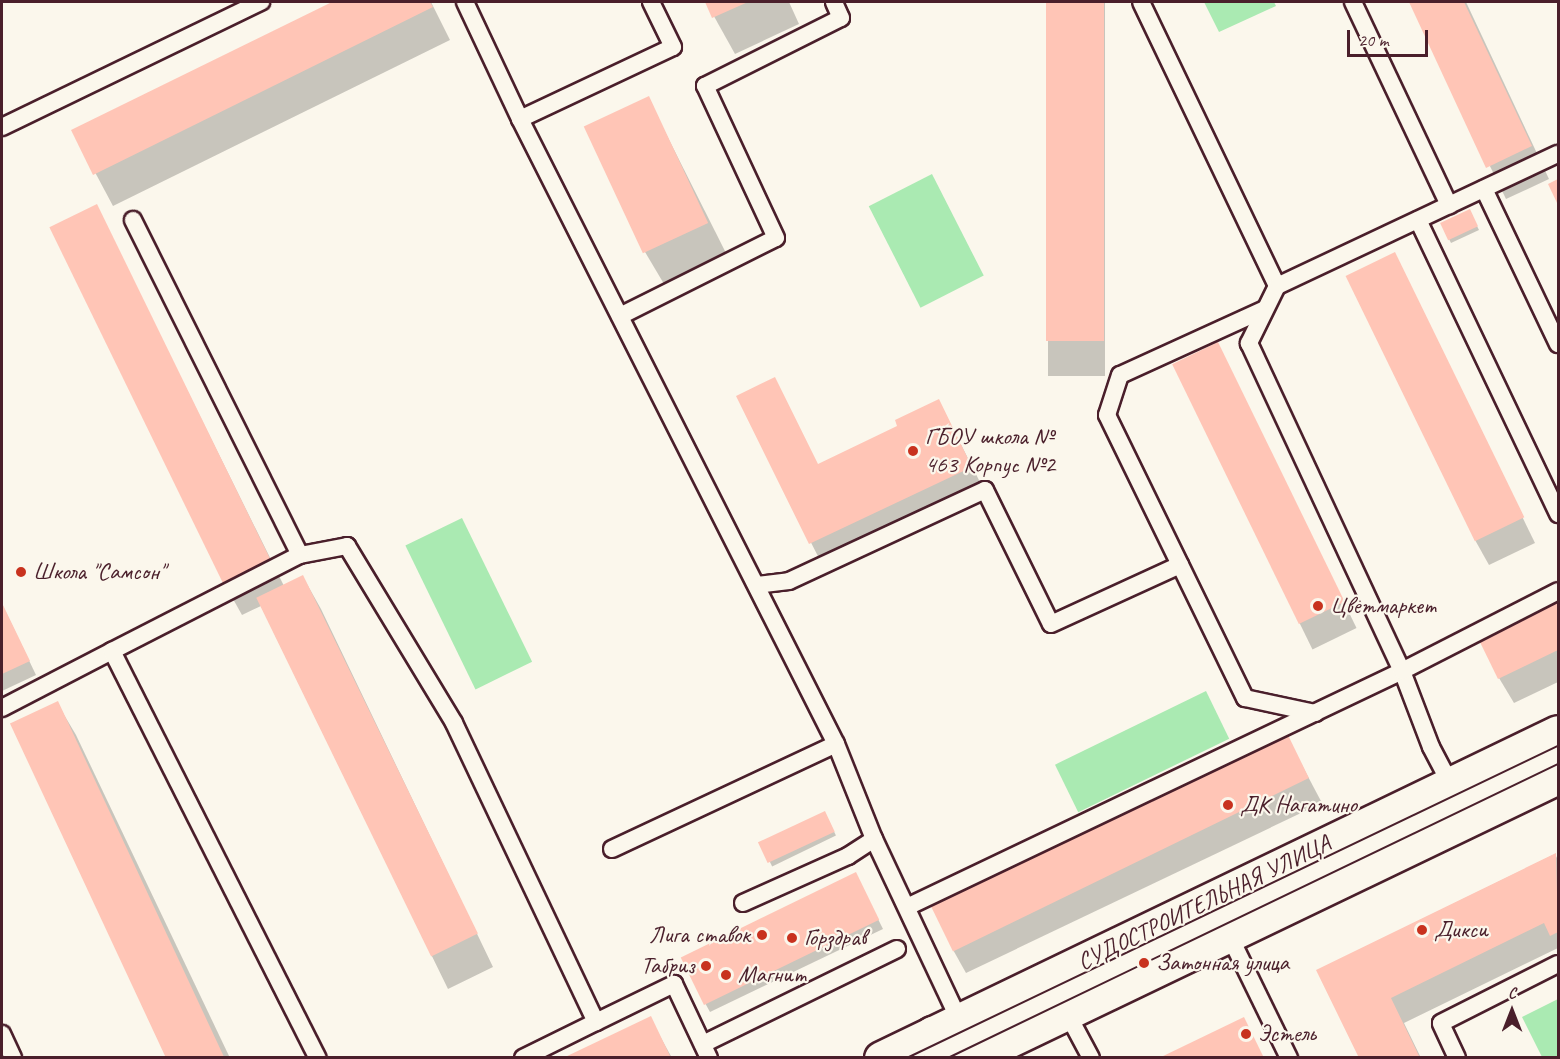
<!DOCTYPE html>
<meta charset="utf-8">
<style>
body{margin:0}
#map{position:relative;width:1560px;height:1059px;overflow:hidden;background:#fbf7ec;font-family:Caveat,sans-serif}
div>[style]{position:absolute}
.green>*{inset:0;background:#aaeab2;transform-origin:0 0}
.shadow>*{inset:0;background:#0003;transform-origin:0 0}
.building>*{inset:0;background:#ffc5b6;transform-origin:0 0}
.roads{filter:drop-shadow(2px 0 #4a1f2b) drop-shadow(-2px 0 #4a1f2b) drop-shadow(0 2px #4a1f2b) drop-shadow(0 -2px #4a1f2b)}
.service>*{height:16px;margin:-8px;padding:0 8px;transform-origin:8px;border-radius:8px;background:#fbf7ec}
.tertiary>*{height:33px;margin:-16.5px;padding:0 16.5px;transform-origin:16.5px;border-radius:16.5px;background:#fbf7ec}
.tram>*{height:1.5px;margin:-0.75px;padding:0 0.75px;transform-origin:0.75px;border-radius:0.75px;background:#4a1f2b}
.dots>*{width:16px;height:16px;translate:-50% -50%;box-sizing:border-box;border:3px solid #fbf7ec;border-radius:50%}
span{translate:-50% -50%;white-space:nowrap;text-align:center;line-height:1.15;-webkit-text-stroke:4.5px #fbf7ec;paint-order:stroke}
.poi-label{font-size:24px;color:#4a1f2b}
.left{translate:0 -50%;text-align:left}
.right{translate:-100% -50%;text-align:right}
.street-label{font-size:24px;color:#4a1f2b}
.frame{position:absolute;inset:0;border:3px solid #4a1f2b;pointer-events:none}
.north{position:absolute;left:1482px;top:981px;width:60px;height:60px;-webkit-text-stroke:4px #fbf7ec;paint-order:stroke;rotate:0deg;font-size:16px;font-weight:700;line-height:24px;text-align:center;color:#4a1f2b}
.north::after{content:'';display:block;margin:auto;width:21px;height:27px;background:#4a1f2b;clip-path:polygon(50% 0,100% 100%,50% 72%,0 100%)}
.scale{position:absolute;left:1347px;top:30px;width:81px;height:27px;box-sizing:border-box;border:3px solid #4a1f2b;border-top:0;padding-left:8px;font-size:18px;line-height:21px;white-space:nowrap;color:#4a1f2b;-webkit-text-stroke:4px #fbf7ec;paint-order:stroke}
</style>
<div id="map">
<div class="green">
<div style="clip-path:polygon(1204px 2px,1274px 2px,1276px 6px,1219px 32px)"></div>
<div style="left:932px;top:174px;width:114px;height:71px;rotate:63deg"></div>
<div style="left:462px;top:518px;width:160px;height:63px;rotate:64deg"></div>
<div style="left:1206px;top:691px;width:53px;height:168px;rotate:64deg"></div>
<div style="clip-path:polygon(1558px 999px,1558px 1057px,1542px 1057px,1522px 1017px)"></div>
</div>
<div class="shadow">
<div style="clip-path:polygon(335px 2px,431px 2px,450px 40px,113px 206px,73px 131px)"></div>
<div style="clip-path:polygon(706px 2px,789px 2px,799px 24px,735px 54px)"></div>
<div style="left:1048px;top:2px;width:57px;height:374px"></div>
<div style="clip-path:polygon(1410px 2px,1466px 2px,1549px 179px,1506px 199px)"></div>
<div style="clip-path:polygon(648px 98px,729px 259px,667px 289px,645px 252px)"></div>
<div style="clip-path:polygon(96px 206px,284px 586px,303px 577px,321px 609px,493px 967px,448px 989px,261px 606px,242px 615px,224px 583px)"></div>
<div style="clip-path:polygon(1471px 214px,1479px 230px,1451px 243px,1449px 239px)"></div>
<div style="clip-path:polygon(1394px 254px,1535px 543px,1489px 565px,1475px 540px)"></div>
<div style="left:1218px;top:344px;width:316px;height:49px;rotate:64deg"></div>
<div style="clip-path:polygon(939px 401px,985px 492px,824px 568px,778px 478px,817px 466px,899px 427px)"></div>
<div style="clip-path:polygon(1558px 599px,1558px 682px,1514px 703px,1499px 678px)"></div>
<div style="clip-path:polygon(2px 604px,36px 675px,2px 691px)"></div>
<div style="clip-path:polygon(57px 703px,76px 735px,230px 1058px,171px 1058px)"></div>
<div style="clip-path:polygon(1286px 735px,1322px 803px,966px 973px,952px 948px)"></div>
<div style="left:825px;top:813px;width:25px;height:71px;rotate:64deg"></div>
<div style="clip-path:polygon(1555px 854px,1558px 860px,1558px 948px,1404px 1023px,1421px 1058px,1361px 1058px,1318px 970px)"></div>
<div style="clip-path:polygon(860px 883px,883px 929px,710px 1012px,705px 1003px)"></div>
<div style="clip-path:polygon(650px 1018px,672px 1058px,566px 1058px)"></div>
</div>
<div class="building">
<div style="clip-path:polygon(332px 2px,430px 2px,433px 7px,93px 175px,71px 130px)"></div>
<div style="clip-path:polygon(705px 2px,748px 2px,712px 18px)"></div>
<div style="left:1046px;top:2px;width:58px;height:339px"></div>
<div style="clip-path:polygon(1409px 2px,1464px 2px,1532px 146px,1486px 168px)"></div>
<div style="left:649px;top:96px;width:140px;height:72px;rotate:65deg"></div>
<div style="clip-path:polygon(1558px 179px,1558px 205px,1548px 184px)"></div>
<div style="left:97px;top:204px;width:397px;height:53px;rotate:64deg"></div>
<div style="left:1470px;top:209px;width:19px;height:33px;rotate:65deg"></div>
<div style="left:1395px;top:252px;width:295px;height:55px;rotate:64deg"></div>
<div style="left:1218px;top:342px;width:289px;height:51px;rotate:64deg"></div>
<div style="clip-path:polygon(775px 377px,818px 464px,897px 426px,895px 420px,939px 399px,972px 467px,809px 544px,736px 396px)"></div>
<div style="left:303px;top:575px;width:399px;height:52px;rotate:64deg"></div>
<div style="clip-path:polygon(1558px 597px,1558px 650px,1498px 679px,1477px 636px)"></div>
<div style="clip-path:polygon(2px 603px,30px 661px,2px 674px)"></div>
<div style="left:58px;top:701px;width:395px;height:53px;rotate:65deg"></div>
<div style="left:1287px;top:733px;width:50px;height:396px;rotate:64deg"></div>
<div style="left:825px;top:811px;width:23px;height:74px;rotate:65deg"></div>
<div style="clip-path:polygon(1556px 853px,1558px 932px,1550px 936px,1544px 923px,1391px 998px,1420px 1058px,1359px 1058px,1316px 970px)"></div>
<div style="left:856px;top:872px;width:53px;height:195px;rotate:64deg"></div>
<div style="clip-path:polygon(651px 1016px,671px 1058px,563px 1058px)"></div>
<div style="clip-path:polygon(1244px 1017px,1264px 1058px,1159px 1058px)"></div>
</div>
<div class="roads">
<div class="service">
<div style="left:465px;top:2px;width:129px;rotate:64.8deg"></div>
<div style="left:520px;top:119px;width:700px;rotate:63.18deg"></div>
<div style="left:836px;top:744px;width:102px;rotate:68.2deg"></div>
<div style="left:874px;top:839px;width:200px;rotate:64.8deg"></div>
<div style="left:1141px;top:2px;width:315px;rotate:64.4deg"></div>
<div style="left:1277px;top:286px;width:64px;rotate:116.2deg"></div>
<div style="left:1249px;top:343px;width:362px;rotate:65deg"></div>
<div style="left:1402px;top:671px;width:81px;rotate:69.1deg"></div>
<div style="left:1431px;top:747px;width:81px;rotate:62.2deg"></div>
<div style="left:1353px;top:2px;width:225px;rotate:64.7deg"></div>
<div style="left:520px;top:119px;width:169px;rotate:-25.2deg"></div>
<div style="left:673px;top:47px;width:50px;rotate:-116.1deg"></div>
<div style="left:2px;top:127px;width:288px;rotate:-25.8deg"></div>
<div style="left:1484px;top:189px;width:172px;rotate:64.5deg"></div>
<div style="left:133px;top:220px;width:374px;rotate:63.5deg"></div>
<div style="left:300px;top:555px;width:48px;rotate:-10.8deg"></div>
<div style="left:347px;top:546px;width:207px;rotate:58.8deg"></div>
<div style="left:454px;top:723px;width:331px;rotate:64.6deg"></div>
<div style="left:596px;top:1022px;width:87px;rotate:-26deg"></div>
<div style="left:674px;top:984px;width:82px;rotate:64.7deg"></div>
<div style="left:1418px;top:220px;width:326px;rotate:64.5deg"></div>
<div style="left:1277px;top:286px;width:310px;rotate:-25.2deg"></div>
<div style="left:1265px;top:309px;width:159px;rotate:155.5deg"></div>
<div style="left:1120px;top:375px;width:42px;rotate:108deg"></div>
<div style="left:1107px;top:415px;width:315px;rotate:64deg"></div>
<div style="left:1245px;top:698px;width:72px;rotate:12.1deg"></div>
<div style="left:620px;top:316px;width:174px;rotate:-26.6deg"></div>
<div style="left:776px;top:238px;width:168px;rotate:-115deg"></div>
<div style="left:705px;top:86px;width:152px;rotate:-26.6deg"></div>
<div style="left:841px;top:18px;width:17px;rotate:-114deg"></div>
<div style="left:757px;top:585px;width:32px;rotate:-7deg"></div>
<div style="left:789px;top:581px;width:216px;rotate:-24.9deg"></div>
<div style="left:985px;top:490px;width:149px;rotate:63.8deg"></div>
<div style="left:1051px;top:624px;width:142px;rotate:-24.6deg"></div>
<div style="left:112px;top:651px;width:211px;rotate:-27.1deg"></div>
<div style="left:2px;top:708px;width:124px;rotate:-27.4deg"></div>
<div style="left:112px;top:651px;width:456px;rotate:63.2deg"></div>
<div style="left:612px;top:849px;width:247px;rotate:-25.1deg"></div>
<div style="left:743px;top:903px;width:115px;rotate:-24.1deg"></div>
<div style="left:848px;top:856px;width:31px;rotate:-33deg"></div>
<div style="left:907px;top:907px;width:548px;rotate:-25.49deg"></div>
<div style="left:1402px;top:671px;width:175px;rotate:-27.1deg"></div>
<div style="left:1229px;top:935px;width:137px;rotate:64deg"></div>
<div style="left:1067px;top:1013px;width:51px;rotate:61.9deg"></div>
<div style="left:2px;top:1034px;width:26px;rotate:65deg"></div>
<div style="left:703px;top:1044px;width:216px;rotate:-26.1deg"></div>
<div style="left:936px;top:1053px;width:690px;rotate:-25.67deg"></div>
<div style="left:523px;top:1058px;width:81px;rotate:-26.3deg"></div>
<div style="left:1457px;top:1058px;width:38px;rotate:-115deg"></div>
<div style="left:1441px;top:1023px;width:131px;rotate:-26.8deg"></div>
</div>
<div class="tertiary">
<div style="left:932px;top:1033px;width:28px;rotate:64deg"></div>
<div style="left:881px;top:1058px;width:751px;rotate:-25.71deg"></div>
<div style="left:973px;top:1058px;width:649px;rotate:-25.66deg"></div>
</div>
</div>
<div class="tram">
<div style="left:907px;top:1058px;width:722px;rotate:-25.61deg"></div>
<div style="left:948px;top:1058px;width:677px;rotate:-25.73deg"></div>
</div>
<div class="dots">
<div style="left:913px;top:451px;background:#c8321e"></div>
<div style="left:21px;top:572px;background:#c8321e"></div>
<div style="left:1318px;top:606px;background:#c8321e"></div>
<div style="left:1228px;top:805px;background:#c8321e"></div>
<div style="left:1422px;top:930px;background:#c8321e"></div>
<div style="left:762px;top:935px;background:#c8321e"></div>
<div style="left:792px;top:938px;background:#c8321e"></div>
<div style="left:1144px;top:963px;background:#c8321e"></div>
<div style="left:706px;top:966px;background:#c8321e"></div>
<div style="left:726px;top:975px;background:#c8321e"></div>
<div style="left:1246px;top:1034px;background:#c8321e"></div>
</div>
<div class="poi-label">
<span class="left" style="left:925px;top:451px">ГБОУ школа №<br>463 Корпус №2</span>
<span class="left" style="left:33px;top:572px">Школа "Самсон"</span>
<span class="left" style="left:1330px;top:606px">Цветмаркет</span>
<span class="left" style="left:1240px;top:805px">ДК Нагатино</span>
<span class="left" style="left:1434px;top:930px">Дикси</span>
<span class="right" style="left:750px;top:935px">Лига ставок</span>
<span class="left" style="left:804px;top:938px">Горздрав</span>
<span class="left" style="left:1156px;top:963px">Затонная улица</span>
<span class="right" style="left:694px;top:966px">Табриз</span>
<span class="left" style="left:738px;top:975px">Магнит</span>
<span class="left" style="left:1258px;top:1034px">Эстель</span>
</div>
<div class="street-label">
<span style="left:1204px;top:903px;rotate:-26deg">СУДОСТРОИТЕЛЬНАЯ УЛИЦА</span>
</div>
<div class="frame"></div>
<div class="north">С</div>
<div class="scale">20 m</div>
</div>
